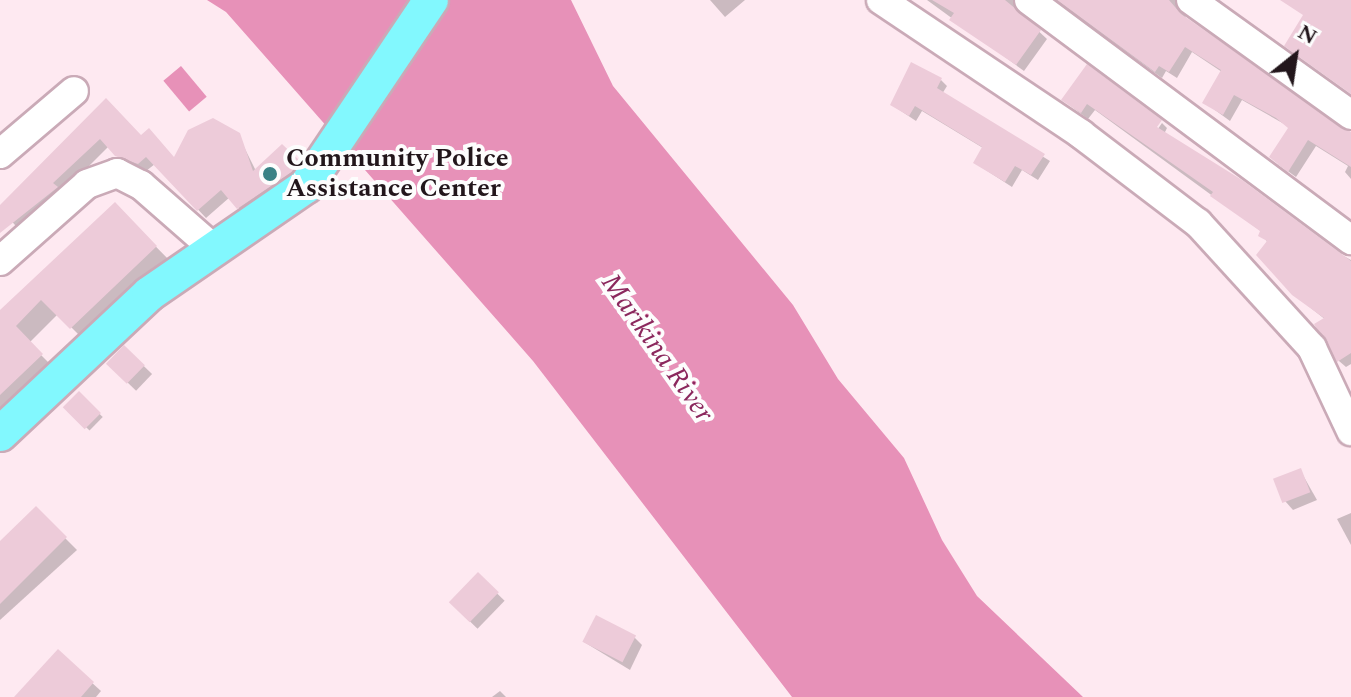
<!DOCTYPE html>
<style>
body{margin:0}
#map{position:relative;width:1351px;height:697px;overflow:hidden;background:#fee9f1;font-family:Spectral,serif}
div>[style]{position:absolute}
.water>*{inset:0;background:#e791b8;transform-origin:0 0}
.shadow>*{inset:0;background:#0003;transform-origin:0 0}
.building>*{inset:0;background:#edcbd9;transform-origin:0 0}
.roads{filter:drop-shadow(2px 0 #caaab7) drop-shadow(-2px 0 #caaab7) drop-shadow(0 2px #caaab7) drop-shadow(0 -2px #caaab7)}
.minor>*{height:28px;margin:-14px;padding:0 14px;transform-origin:14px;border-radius:14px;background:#fff}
.major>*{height:34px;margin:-17px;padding:0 17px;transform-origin:17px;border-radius:17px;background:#82f8fe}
.dots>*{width:22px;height:22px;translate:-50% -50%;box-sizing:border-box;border:4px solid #fdfdfd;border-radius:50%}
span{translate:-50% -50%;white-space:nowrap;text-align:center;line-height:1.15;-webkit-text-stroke:8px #fdfdfd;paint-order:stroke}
.poi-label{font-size:26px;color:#22161b;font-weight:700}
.left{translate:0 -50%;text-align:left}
.water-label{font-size:28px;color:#8b285d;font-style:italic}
.north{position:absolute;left:1255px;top:16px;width:80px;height:80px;-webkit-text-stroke:6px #fdfdfd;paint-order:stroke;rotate:30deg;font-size:22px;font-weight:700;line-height:32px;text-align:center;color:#22161b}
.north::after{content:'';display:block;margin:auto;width:28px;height:36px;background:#22161b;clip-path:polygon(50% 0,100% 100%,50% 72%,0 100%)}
</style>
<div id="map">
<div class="water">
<div style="clip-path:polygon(207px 0,571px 0,613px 86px,793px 305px,838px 379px,904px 458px,942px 540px,977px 596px,1083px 697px,792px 697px,533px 361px,226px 12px)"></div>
<div style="left:181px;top:66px;width:40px;height:23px;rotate:50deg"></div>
</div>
<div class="shadow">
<div style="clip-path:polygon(710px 0,709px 0,745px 0,725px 17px)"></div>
<div style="clip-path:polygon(927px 0,1022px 0,1020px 14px,1047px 39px,1024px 71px)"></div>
<div style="clip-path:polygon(1055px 0,1183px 0,1186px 20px,1340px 131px,1351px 132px,1351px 179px,1345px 172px,1348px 166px,1316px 146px,1296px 177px,1278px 164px,1290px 128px,1286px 125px,1242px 100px,1230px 121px,1204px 102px,1222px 72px,1192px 52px,1177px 78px,1166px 71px,1162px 78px)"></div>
<div style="clip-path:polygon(1087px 67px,1153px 136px,1162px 123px,1167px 128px,1164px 134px,1313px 239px,1351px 260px,1351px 364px,1346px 367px,1339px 361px,1326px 320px,1293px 294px,1262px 232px,1095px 110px,1088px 119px,1063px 100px)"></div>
<div style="clip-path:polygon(941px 80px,947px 86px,942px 94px,1050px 161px,1038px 180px,1022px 170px,1012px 187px,975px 163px,983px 148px,922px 111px,916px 121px,892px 105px)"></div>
<div style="clip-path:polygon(106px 100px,141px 138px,175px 160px,238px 135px,256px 171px,282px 147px,306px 170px,246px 216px,230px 197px,206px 218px,155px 164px,146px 171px,126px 164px,109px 146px,22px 233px,0 208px)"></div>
<div style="clip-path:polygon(115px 205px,171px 262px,87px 343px,58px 314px,29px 343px,57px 371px,0 425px,0 314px)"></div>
<div style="left:124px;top:347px;width:39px;height:23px;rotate:44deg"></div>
<div style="left:79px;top:394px;width:33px;height:19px;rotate:44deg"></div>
<div style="clip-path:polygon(1300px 470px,1317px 500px,1293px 510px,1285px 501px)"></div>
<div style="clip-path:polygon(36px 509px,77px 550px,0 620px,0 544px)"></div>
<div style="clip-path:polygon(1351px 513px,1351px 545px,1337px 519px)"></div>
<div style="left:478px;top:575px;width:37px;height:39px;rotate:44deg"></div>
<div style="clip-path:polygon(634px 637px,642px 645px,630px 670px,584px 642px)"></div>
<div style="clip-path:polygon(58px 652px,101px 691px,96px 697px,24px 697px)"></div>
<div style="clip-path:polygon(500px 691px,506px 697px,492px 697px)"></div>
</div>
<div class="building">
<div style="clip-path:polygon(932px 0,1005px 0,1041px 30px,1016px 65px,949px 20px,954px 13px)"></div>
<div style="clip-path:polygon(1057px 0,1169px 0,1181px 14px,1351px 132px,1351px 167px,1308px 140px,1288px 172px,1269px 157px,1288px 128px,1276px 118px,1234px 95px,1223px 115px,1202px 103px,1221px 70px,1185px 47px,1169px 72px,1159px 66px,1155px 72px)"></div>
<div style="clip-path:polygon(1280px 0,1351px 0,1351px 94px,1284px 46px,1303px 15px)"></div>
<div style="clip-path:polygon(911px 62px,942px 78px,937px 88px,1045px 154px,1031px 175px,1015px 166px,1005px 182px,973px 163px,982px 147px,915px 106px,909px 116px,890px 105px)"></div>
<div style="clip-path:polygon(1087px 64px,1162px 120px,1157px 127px,1242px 180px,1351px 261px,1351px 353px,1337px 362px,1314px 324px,1324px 318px,1292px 295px,1256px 255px,1267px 241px,1258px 236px,1260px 231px,1210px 196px,1213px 192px,1087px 104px,1081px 113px,1061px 100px)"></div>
<div style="clip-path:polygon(106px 98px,141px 135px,149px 128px,174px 157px,188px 130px,213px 118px,240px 133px,253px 171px,282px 144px,299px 160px,292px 172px,237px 209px,221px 190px,197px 211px,146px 157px,138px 164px,115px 156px,100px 139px,53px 183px,58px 187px,0 233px,0 205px)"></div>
<div style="clip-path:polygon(115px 202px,157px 246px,70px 329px,41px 300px,16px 326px,43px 354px,0 395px,0 310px)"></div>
<div style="left:124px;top:345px;width:29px;height:26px;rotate:44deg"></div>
<div style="left:79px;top:391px;width:31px;height:23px;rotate:45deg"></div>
<div style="left:1301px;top:468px;width:26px;height:30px;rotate:69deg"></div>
<div style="clip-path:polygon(36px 506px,67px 537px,0 604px,0 541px)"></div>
<div style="left:478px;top:572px;width:29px;height:42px;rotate:44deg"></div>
<div style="left:596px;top:615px;width:45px;height:30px;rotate:27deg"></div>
<div style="clip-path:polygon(58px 649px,94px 682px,81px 697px,14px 697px)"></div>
</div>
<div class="roads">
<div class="minor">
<div style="left:881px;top:0;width:241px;rotate:33.8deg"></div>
<div style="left:1081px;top:134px;width:147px;rotate:37.3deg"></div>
<div style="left:1198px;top:223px;width:169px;rotate:47.6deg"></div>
<div style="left:1312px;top:348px;width:92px;rotate:64.8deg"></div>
<div style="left:1029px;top:0;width:402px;rotate:36.7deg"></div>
<div style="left:1191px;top:0;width:197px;rotate:35.7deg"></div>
<div style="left:0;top:154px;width:97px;rotate:-40.4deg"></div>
<div style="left:0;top:261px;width:116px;rotate:-41.5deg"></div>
<div style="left:87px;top:184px;width:32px;rotate:-20deg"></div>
<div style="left:117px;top:173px;width:27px;rotate:27deg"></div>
<div style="left:141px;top:185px;width:96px;rotate:41.2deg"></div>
</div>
<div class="major">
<div style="left:0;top:434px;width:204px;rotate:-43.2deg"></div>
<div style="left:149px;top:294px;width:191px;rotate:-34.5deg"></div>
<div style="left:306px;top:186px;width:224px;rotate:-56.1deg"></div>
</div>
</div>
<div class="dots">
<div style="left:270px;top:174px;background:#3a8286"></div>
</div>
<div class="poi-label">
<span class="left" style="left:286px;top:174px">Community Police<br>Assistance Center</span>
</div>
<div class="water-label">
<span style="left:657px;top:348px;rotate:55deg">Marikina River</span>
</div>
<div class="north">N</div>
</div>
